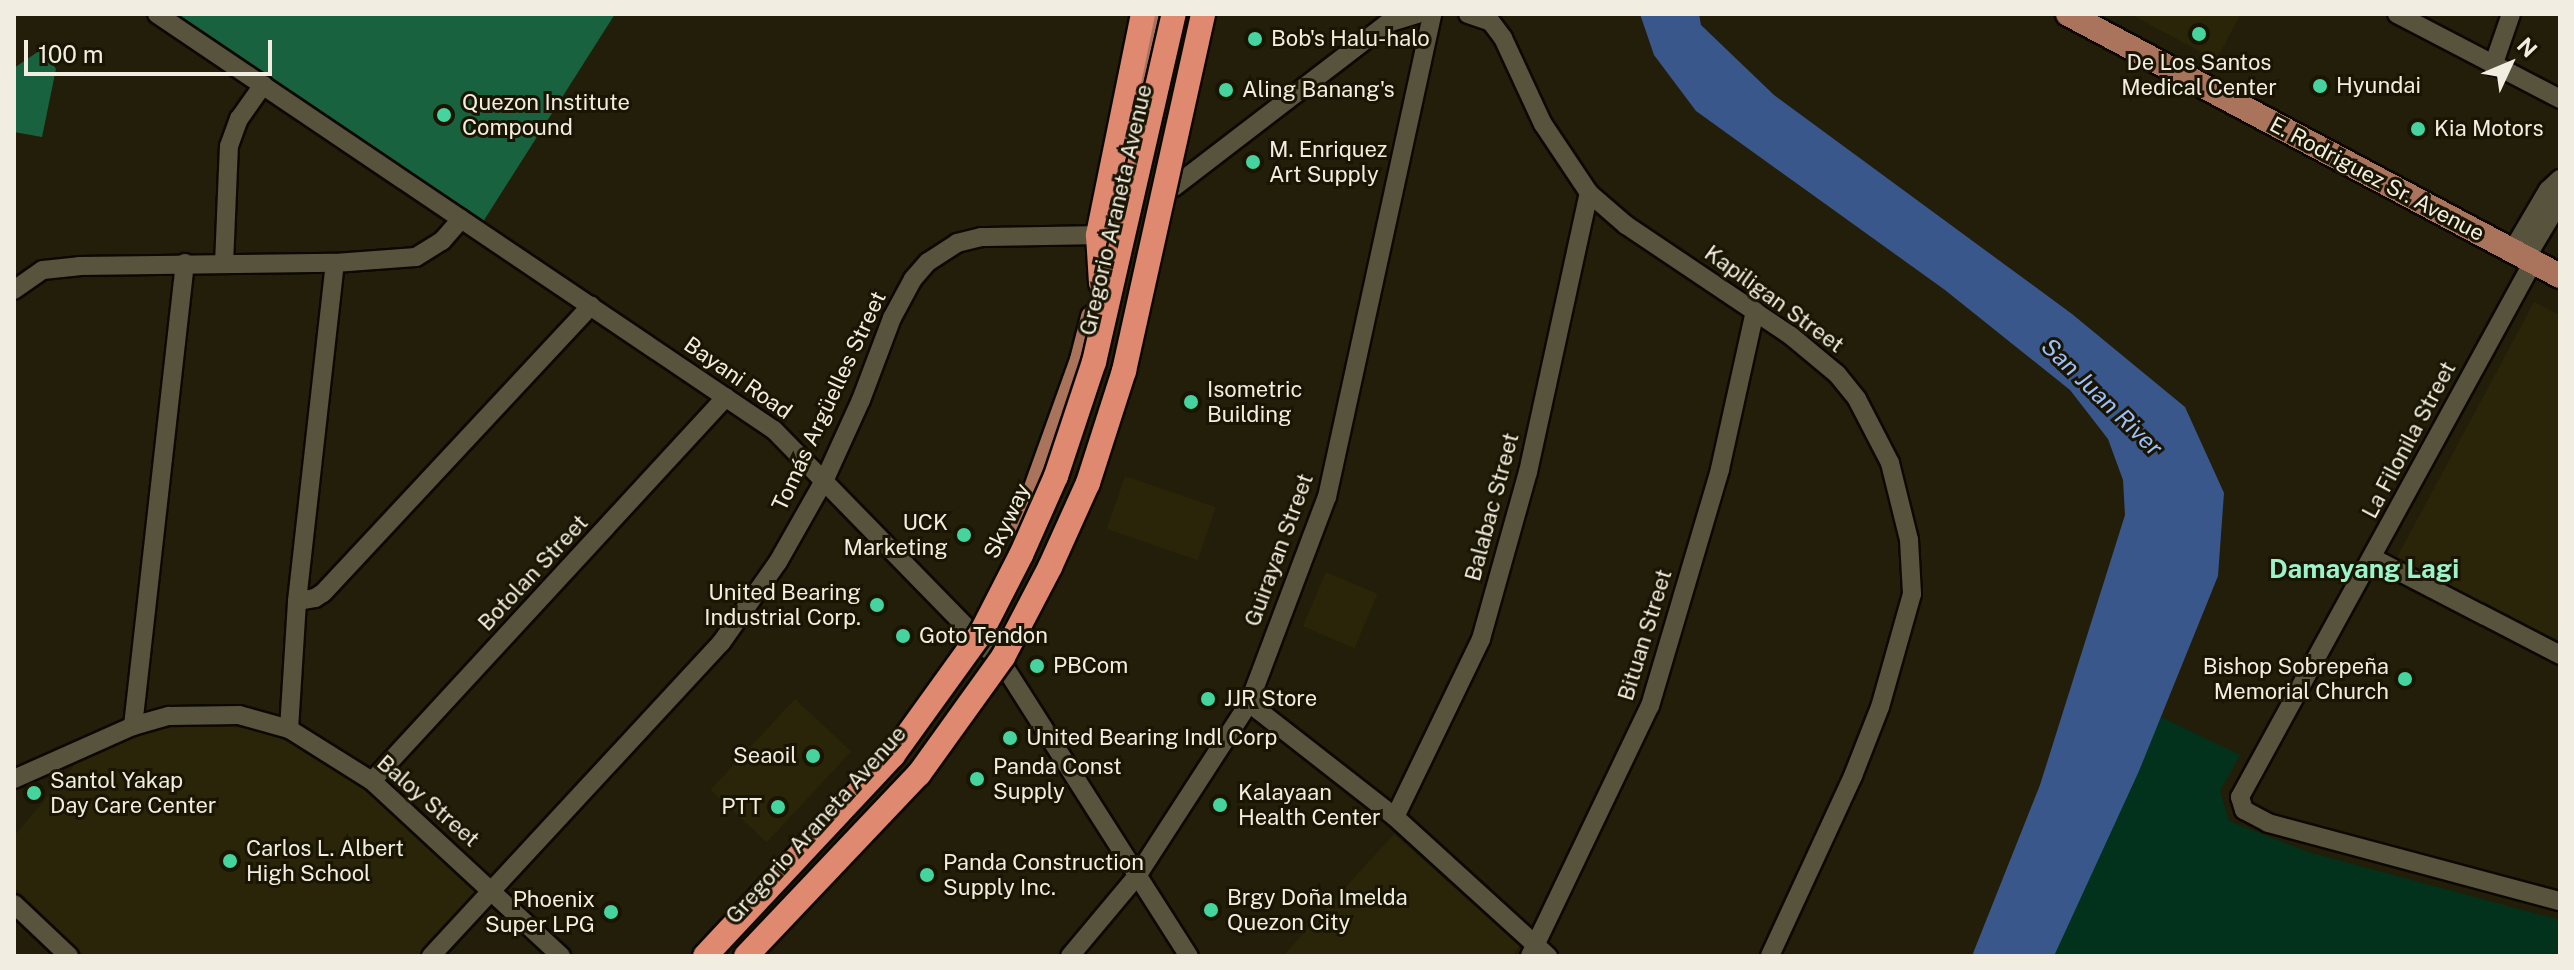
<!DOCTYPE html>
<meta charset="utf-8">
<style>
body{margin:0}
#map{position:relative;width:2574px;height:970px;overflow:hidden;background:#221e09;font-family:"Public Sans",sans-serif}
div>[style]{position:absolute}
.built>*{inset:0;background:#2a2508;transform-origin:0 0}
.green>*{inset:0;background:#02321c}
.forest>*{inset:0;background:#19623f}
.water>*{inset:0;background:#3a578c}
.roads{filter:drop-shadow(2px 0 #0c0800) drop-shadow(-2px 0 #0c0800) drop-shadow(0 2px #0c0800) drop-shadow(0 -2px #0c0800)}
.minor>*{height:18px;margin:-9px;padding:0 9px;transform-origin:9px;border-radius:9px;background:#57533d}
.major>*{height:24px;margin:-12px;padding:0 12px;transform-origin:12px;border-radius:12px;background:#a9735c}
.highway>*{height:24px;margin:-12px;padding:0 12px;transform-origin:12px;border-radius:12px;background:#df8971}
.bridges{filter:drop-shadow(2px 0 #0c0800) drop-shadow(-2px 0 #0c0800) drop-shadow(0 2px #0c0800) drop-shadow(0 -2px #0c0800)}
.highway-bridge>*{height:24px;margin:-12px;padding:0 12px;transform-origin:12px;border-radius:12px;background:#df8971}
.dots>*{width:22px;height:22px;translate:-50% -50%;box-sizing:border-box;border:4px solid #191502;border-radius:50%}
span{translate:-50% -50%;white-space:nowrap;text-align:center;line-height:1.15;-webkit-text-stroke:6px #191502;paint-order:stroke}
.poi-label{font-size:22px;color:#f1eee1}
.left{translate:0 -50%;text-align:left}
.right{translate:-100% -50%;text-align:right}
.street-label{font-size:22px;color:#f1eee1}
.water-label{font-size:24px;color:#9cbffe;font-style:italic}
.quarter-label{font-size:26px;color:#9cf2cb;font-weight:700}
.frame{position:absolute;inset:0;border:16px solid #f1eee1;pointer-events:none}
.north{position:absolute;left:2470px;top:24px;width:80px;height:80px;-webkit-text-stroke:6px #191502;paint-order:stroke;rotate:46deg;font-size:22px;font-weight:700;line-height:32px;text-align:center;color:#f1eee1}
.north::after{content:'';display:block;margin:auto;width:28px;height:36px;background:#f1eee1;clip-path:polygon(50% 0,100% 100%,50% 72%,0 100%)}
.scale{position:absolute;left:24px;top:40px;width:248px;height:36px;box-sizing:border-box;border:4px solid #f1eee1;border-top:0;padding-left:10px;font-size:24px;line-height:28px;white-space:nowrap;color:#f1eee1;-webkit-text-stroke:6px #191502;paint-order:stroke}
</style>
<div id="map">
<div class="built">
<div style="clip-path:polygon(2130px 14px,2241px 14px,2216px 60px)"></div>
<div style="clip-path:polygon(2534px 302px,2560px 315px,2560px 646px,2394px 563px)"></div>
<div style="left:1125px;top:476px;width:96px;height:56px;rotate:19deg"></div>
<div style="left:1326px;top:572px;width:56px;height:59px;rotate:23deg"></div>
<div style="left:795px;top:699px;width:77px;height:124px;rotate:43deg"></div>
<div style="clip-path:polygon(198px 726px,260px 728px,285px 735px,374px 790px,481px 897px,423px 956px,85px 956px,14px 887px,14px 836px,86px 751px,149px 730px)"></div>
<div style="clip-path:polygon(1394px 834px,1520px 946px,1512px 956px,1283px 956px)"></div>
</div>
<div class="green">
<div style="clip-path:polygon(2161px 717px,2240px 755px,2220px 791px,2229px 821px,2308px 852px,2560px 920px,2560px 956px,2054px 956px)"></div>
</div>
<div class="forest">
<div style="clip-path:polygon(172px 14px,615px 14px,481px 225px)"></div>
<div style="clip-path:polygon(42px 49px,56px 69px,42px 137px,14px 132px,14px 68px)"></div>
</div>
<div class="water">
<div style="clip-path:polygon(1640px 14px,1699px 14px,1701px 25px,1774px 95px,2072px 314px,2185px 407px,2224px 493px,2218px 576px,2139px 771px,2054px 956px,1972px 956px,2040px 785px,2125px 515px,2123px 480px,2108px 439px,2070px 390px,1945px 290px,1696px 111px,1654px 55px)"></div>
</div>
<div class="roads">
<div class="minor">
<div style="left:157px;top:14px;width:744px;rotate:33.99deg"></div>
<div style="left:774px;top:430px;width:330px;rotate:45.7deg"></div>
<div style="left:1004px;top:666px;width:344px;rotate:57.5deg"></div>
<div style="left:1468px;top:14px;width:24px;rotate:19deg"></div>
<div style="left:1491px;top:22px;width:20px;rotate:53deg"></div>
<div style="left:1503px;top:38px;width:95px;rotate:65.1deg"></div>
<div style="left:1543px;top:124px;width:83px;rotate:56.3deg"></div>
<div style="left:1589px;top:193px;width:49px;rotate:40.9deg"></div>
<div style="left:1626px;top:225px;width:197px;rotate:33.9deg"></div>
<div style="left:1790px;top:335px;width:61px;rotate:39.7deg"></div>
<div style="left:1837px;top:374px;width:32px;rotate:51deg"></div>
<div style="left:1857px;top:399px;width:72px;rotate:62.7deg"></div>
<div style="left:1890px;top:463px;width:79px;rotate:76.1deg"></div>
<div style="left:1909px;top:540px;width:54px;rotate:86.8deg"></div>
<div style="left:1912px;top:594px;width:117px;rotate:105.8deg"></div>
<div style="left:1880px;top:707px;width:74px;rotate:111.4deg"></div>
<div style="left:1853px;top:776px;width:198px;rotate:114.8deg"></div>
<div style="left:2397px;top:14px;width:184px;rotate:27.5deg"></div>
<div style="left:2493px;top:66px;width:55px;rotate:-70.9deg"></div>
<div style="left:1174px;top:187px;width:270px;rotate:-37.5deg"></div>
<div style="left:1388px;top:23px;width:31px;rotate:-17deg"></div>
<div style="left:2512px;top:251px;width:71px;rotate:-59.5deg"></div>
<div style="left:2548px;top:190px;width:16px;rotate:-43deg"></div>
<div style="left:2526px;top:258px;width:66px;rotate:-59.2deg"></div>
<div style="left:2533px;top:262px;width:610px;rotate:118.71deg"></div>
<div style="left:2240px;top:797px;width:14px;rotate:73deg"></div>
<div style="left:2244px;top:810px;width:27px;rotate:28deg"></div>
<div style="left:2268px;top:823px;width:302px;rotate:15deg"></div>
<div style="left:224px;top:264px;width:118px;rotate:-87.6deg"></div>
<div style="left:229px;top:146px;width:29px;rotate:-70deg"></div>
<div style="left:239px;top:119px;width:42px;rotate:-54.8deg"></div>
<div style="left:14px;top:290px;width:35px;rotate:-35deg"></div>
<div style="left:43px;top:270px;width:36px;rotate:-6deg"></div>
<div style="left:79px;top:266px;width:256px;rotate:-0.7deg"></div>
<div style="left:335px;top:263px;width:81px;rotate:-4.2deg"></div>
<div style="left:416px;top:257px;width:31px;rotate:-32deg"></div>
<div style="left:442px;top:241px;width:29px;rotate:-49deg"></div>
<div style="left:2373px;top:558px;width:211px;rotate:27.4deg"></div>
<div style="left:297px;top:601px;width:18px;rotate:-9deg"></div>
<div style="left:315px;top:598px;width:9px;rotate:-32deg"></div>
<div style="left:323px;top:593px;width:393px;rotate:-47deg"></div>
<div style="left:1249px;top:703px;width:185px;rotate:38deg"></div>
<div style="left:1395px;top:817px;width:207px;rotate:42.3deg"></div>
<div style="left:133px;top:726px;width:466px;rotate:-83.6deg"></div>
<div style="left:289px;top:729px;width:128px;rotate:-86.4deg"></div>
<div style="left:297px;top:601px;width:340px;rotate:-83.6deg"></div>
<div style="left:14px;top:779px;width:130px;rotate:-24deg"></div>
<div style="left:133px;top:726px;width:37px;rotate:-16deg"></div>
<div style="left:169px;top:716px;width:70px;rotate:-0.8deg"></div>
<div style="left:239px;top:715px;width:52px;rotate:15.6deg"></div>
<div style="left:289px;top:729px;width:98px;rotate:32.1deg"></div>
<div style="left:372px;top:781px;width:258px;rotate:42.8deg"></div>
<div style="left:372px;top:781px;width:522px;rotate:-47.33deg"></div>
<div style="left:1395px;top:817px;width:198px;rotate:-64.2deg"></div>
<div style="left:1481px;top:639px;width:173px;rotate:-74.3deg"></div>
<div style="left:1528px;top:472px;width:286px;rotate:-77.7deg"></div>
<div style="left:14px;top:904px;width:76px;rotate:43.4deg"></div>
<div style="left:431px;top:956px;width:427px;rotate:-47.2deg"></div>
<div style="left:721px;top:643px;width:99px;rotate:-54.9deg"></div>
<div style="left:778px;top:562px;width:95px;rotate:-60.5deg"></div>
<div style="left:825px;top:479px;width:87px;rotate:-65.5deg"></div>
<div style="left:861px;top:400px;width:88px;rotate:-69.3deg"></div>
<div style="left:892px;top:318px;width:44px;rotate:-61.7deg"></div>
<div style="left:913px;top:279px;width:23px;rotate:-49deg"></div>
<div style="left:928px;top:262px;width:35px;rotate:-33deg"></div>
<div style="left:957px;top:243px;width:25px;rotate:-14deg"></div>
<div style="left:981px;top:237px;width:128px;rotate:-0.9deg"></div>
<div style="left:1070px;top:956px;width:104px;rotate:-50.1deg"></div>
<div style="left:1137px;top:876px;width:206px;rotate:-57.1deg"></div>
<div style="left:1249px;top:703px;width:220px;rotate:-69.3deg"></div>
<div style="left:1327px;top:497px;width:494px;rotate:-77.7deg"></div>
<div style="left:1530px;top:956px;width:277px;rotate:-64.4deg"></div>
<div style="left:1650px;top:706px;width:247px;rotate:-73.5deg"></div>
<div style="left:1720px;top:469px;width:162px;rotate:-77.5deg"></div>
</div>
<div class="major">
<div style="left:2068px;top:14px;width:557px;rotate:28.04deg"></div>
<div style="left:1136px;top:129px;width:117px;rotate:-78.7deg"></div>
<div style="left:1023px;top:524px;width:174px;rotate:-70.2deg"></div>
<div style="left:1082px;top:360px;width:44px;rotate:-75.7deg"></div>
</div>
<div class="highway">
<div style="left:1101px;top:283px;width:48px;rotate:-93.6deg"></div>
<div style="left:1098px;top:235px;width:226px;rotate:-78.5deg"></div>
</div>
</div>
<div class="bridges">
<div class="highway-bridge">
<div style="left:705px;top:956px;width:275px;rotate:-46.9deg"></div>
<div style="left:893px;top:755px;width:150px;rotate:-54.2deg"></div>
<div style="left:981px;top:633px;width:88px;rotate:-62.9deg"></div>
<div style="left:1021px;top:555px;width:86px;rotate:-66.1deg"></div>
<div style="left:1056px;top:476px;width:120px;rotate:-71.6deg"></div>
<div style="left:1094px;top:362px;width:357px;rotate:-77.1deg"></div>
<div style="left:746px;top:956px;width:251px;rotate:-46.5deg"></div>
<div style="left:919px;top:774px;width:144px;rotate:-54.3deg"></div>
<div style="left:1003px;top:657px;width:102px;rotate:-62.4deg"></div>
<div style="left:1050px;top:567px;width:92px;rotate:-65.7deg"></div>
<div style="left:1088px;top:483px;width:118px;rotate:-72.2deg"></div>
<div style="left:1124px;top:371px;width:366px;rotate:-77.5deg"></div>
</div>
</div>
<div class="dots">
<div style="left:2199px;top:34px;background:#46d49e"></div>
<div style="left:1255px;top:39px;background:#46d49e"></div>
<div style="left:2320px;top:86px;background:#46d49e"></div>
<div style="left:1226px;top:90px;background:#46d49e"></div>
<div style="left:444px;top:115px;background:#46d49e"></div>
<div style="left:2418px;top:129px;background:#46d49e"></div>
<div style="left:1253px;top:162px;background:#46d49e"></div>
<div style="left:1191px;top:402px;background:#46d49e"></div>
<div style="left:964px;top:535px;background:#46d49e"></div>
<div style="left:877px;top:605px;background:#46d49e"></div>
<div style="left:903px;top:636px;background:#46d49e"></div>
<div style="left:1037px;top:666px;background:#46d49e"></div>
<div style="left:2405px;top:679px;background:#46d49e"></div>
<div style="left:1208px;top:699px;background:#46d49e"></div>
<div style="left:1010px;top:738px;background:#46d49e"></div>
<div style="left:813px;top:756px;background:#46d49e"></div>
<div style="left:977px;top:779px;background:#46d49e"></div>
<div style="left:34px;top:793px;background:#46d49e"></div>
<div style="left:1220px;top:805px;background:#46d49e"></div>
<div style="left:778px;top:807px;background:#46d49e"></div>
<div style="left:230px;top:861px;background:#46d49e"></div>
<div style="left:927px;top:875px;background:#46d49e"></div>
<div style="left:1211px;top:910px;background:#46d49e"></div>
<div style="left:611px;top:912px;background:#46d49e"></div>
</div>
<div class="poi-label">
<span class="left" style="left:1271px;top:39px">Bob's Halu-halo</span>
<span style="left:2199px;top:75px">De Los Santos<br>Medical Center</span>
<span class="left" style="left:2336px;top:86px">Hyundai</span>
<span class="left" style="left:1242px;top:90px">Aling Banang's</span>
<span class="left" style="left:462px;top:115px">Quezon Institute<br>Compound</span>
<span class="left" style="left:2434px;top:129px">Kia Motors</span>
<span class="left" style="left:1269px;top:162px">M. Enriquez<br>Art Supply</span>
<span class="left" style="left:1207px;top:402px">Isometric<br>Building</span>
<span class="right" style="left:948px;top:535px">UCK<br>Marketing</span>
<span class="right" style="left:861px;top:605px">United Bearing<br>Industrial Corp.</span>
<span class="left" style="left:919px;top:636px">Goto Tendon</span>
<span class="left" style="left:1053px;top:666px">PBCom</span>
<span class="right" style="left:2389px;top:679px">Bishop Sobrepeña<br>Memorial Church</span>
<span class="left" style="left:1224px;top:699px">JJR Store</span>
<span class="left" style="left:1026px;top:738px">United Bearing Indl Corp</span>
<span class="right" style="left:797px;top:756px">Seaoil</span>
<span class="left" style="left:993px;top:779px">Panda Const<br>Supply</span>
<span class="left" style="left:50px;top:793px">Santol Yakap<br>Day Care Center</span>
<span class="left" style="left:1238px;top:805px">Kalayaan<br>Health Center</span>
<span class="right" style="left:762px;top:807px">PTT</span>
<span class="left" style="left:246px;top:861px">Carlos L. Albert<br>High School</span>
<span class="left" style="left:943px;top:875px">Panda Construction<br>Supply Inc.</span>
<span class="left" style="left:1227px;top:910px">Brgy Doña Imelda<br>Quezon City</span>
<span class="right" style="left:595px;top:912px">Phoenix<br>Super LPG</span>
</div>
<div class="street-label">
<span style="left:2377px;top:179px;rotate:28deg">E. Rodriguez Sr. Avenue</span>
<span style="left:1116px;top:210px;rotate:-77deg">Gregorio Araneta Avenue</span>
<span style="left:1774px;top:299px;rotate:36deg">Kapiligan Street</span>
<span style="left:738px;top:378px;rotate:35deg">Bayani Road</span>
<span style="left:829px;top:401px;rotate:-65deg">Tomás Argüelles Street</span>
<span style="left:2409px;top:440px;rotate:-62deg">La Filonila Street</span>
<span style="left:1492px;top:507px;rotate:-75deg">Balabac Street</span>
<span style="left:1007px;top:521px;rotate:-65deg">Skyway</span>
<span style="left:1279px;top:550px;rotate:-70deg">Guirayan Street</span>
<span style="left:533px;top:573px;rotate:-47deg">Botolan Street</span>
<span style="left:1645px;top:635px;rotate:-73deg">Bituan Street</span>
<span style="left:428px;top:801px;rotate:41deg">Baloy Street</span>
<span style="left:816px;top:825px;rotate:-48deg">Gregorio Araneta Avenue</span>
</div>
<div class="water-label">
<span style="left:2102px;top:397px;rotate:44deg">San Juan River</span>
</div>
<div class="quarter-label">
<span style="left:2364px;top:569px">Damayang Lagi</span>
</div>
<div class="frame"></div>
<div class="north">N</div>
<div class="scale">100 m</div>
</div>
